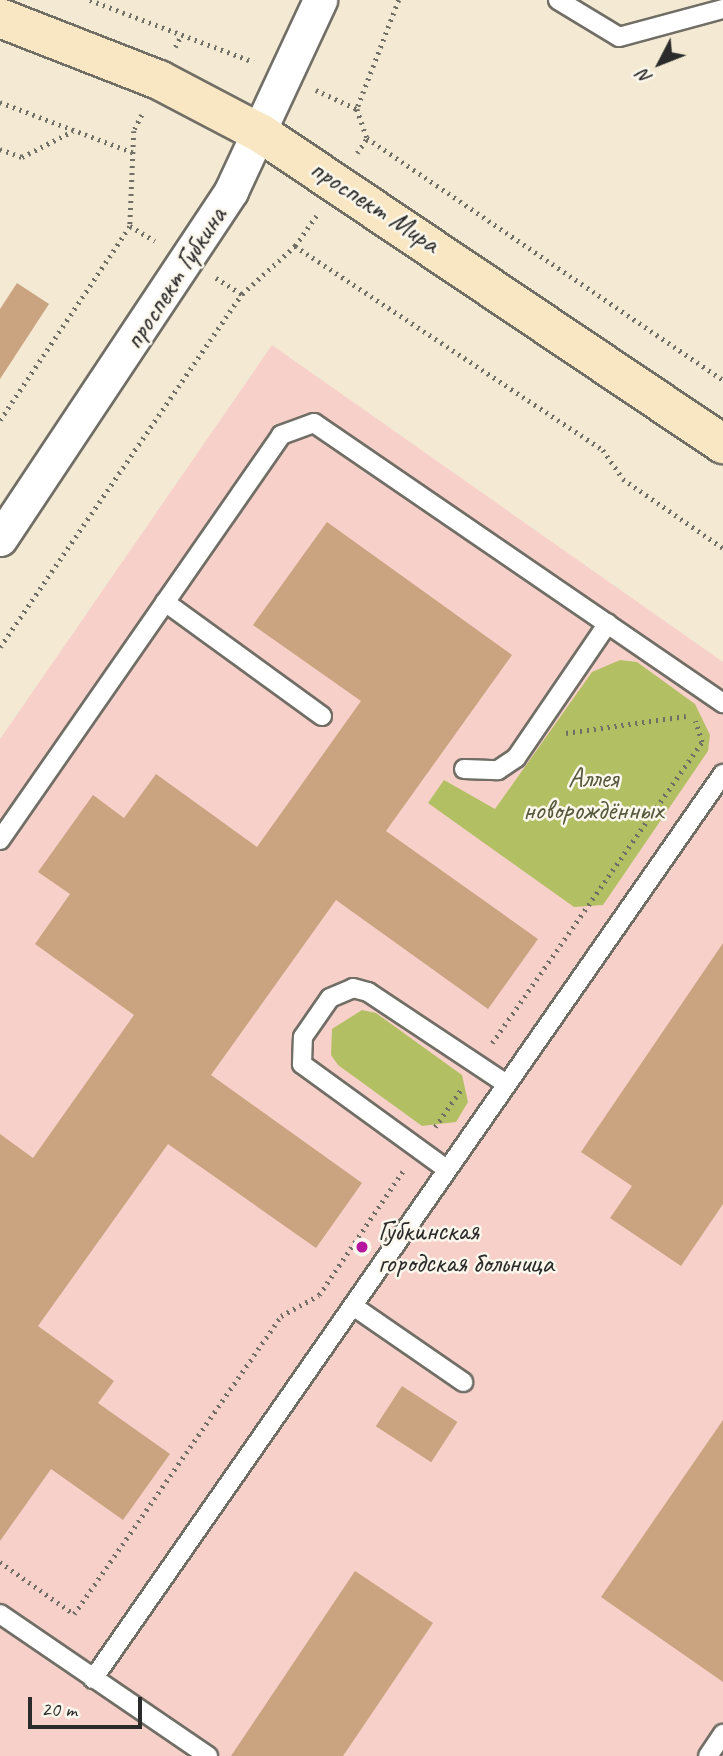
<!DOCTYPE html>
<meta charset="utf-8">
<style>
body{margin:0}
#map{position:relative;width:723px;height:1756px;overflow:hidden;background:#f4ead4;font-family:Caveat,sans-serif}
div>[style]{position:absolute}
.built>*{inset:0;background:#f7d0ca}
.green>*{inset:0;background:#b2c063}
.building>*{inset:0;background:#caa380;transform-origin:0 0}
.path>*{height:4.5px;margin-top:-2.25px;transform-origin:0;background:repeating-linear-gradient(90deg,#716e66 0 2px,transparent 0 7px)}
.roads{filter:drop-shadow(2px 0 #716e66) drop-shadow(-2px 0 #716e66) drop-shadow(0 2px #716e66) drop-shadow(0 -2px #716e66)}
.service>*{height:18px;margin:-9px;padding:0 9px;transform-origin:9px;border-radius:9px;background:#fff}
.minor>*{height:33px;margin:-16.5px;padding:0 16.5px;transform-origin:16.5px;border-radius:16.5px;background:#fff}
.secondary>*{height:38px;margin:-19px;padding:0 19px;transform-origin:19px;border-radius:19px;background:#f9e7c3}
.dots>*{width:19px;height:19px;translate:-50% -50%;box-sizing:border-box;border:4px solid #fbf7ec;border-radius:50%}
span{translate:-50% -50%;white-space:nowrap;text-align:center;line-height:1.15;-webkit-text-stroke:5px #fbf7ec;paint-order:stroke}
.street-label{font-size:28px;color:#2b2b2b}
.park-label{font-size:28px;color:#54583c}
.poi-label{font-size:28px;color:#2b2b2b}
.left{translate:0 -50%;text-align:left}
.north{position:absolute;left:625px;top:28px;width:70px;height:70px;-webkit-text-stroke:5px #fbf7ec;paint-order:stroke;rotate:228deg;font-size:19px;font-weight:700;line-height:28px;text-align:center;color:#2b2b2b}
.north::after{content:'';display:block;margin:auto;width:24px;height:32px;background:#2b2b2b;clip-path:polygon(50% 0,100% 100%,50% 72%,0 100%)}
.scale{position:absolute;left:28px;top:1697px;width:114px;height:32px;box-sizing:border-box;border:4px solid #2b2b2b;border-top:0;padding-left:9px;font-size:21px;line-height:24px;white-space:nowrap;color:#2b2b2b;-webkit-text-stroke:5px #fbf7ec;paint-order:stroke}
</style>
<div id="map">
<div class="built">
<div style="clip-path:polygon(272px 345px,723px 662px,723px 1756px,0 1756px,0 739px)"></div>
</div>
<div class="green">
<div style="clip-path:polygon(620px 660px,637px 662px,695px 704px,710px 735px,708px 751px,603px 905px,574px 907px,428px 803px,444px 780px,495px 809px,592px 672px)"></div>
<div style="clip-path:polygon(362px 1010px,376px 1013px,462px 1075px,468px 1102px,456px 1122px,422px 1126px,338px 1065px,331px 1055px,332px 1029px)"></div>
</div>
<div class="building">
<div style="clip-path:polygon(17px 283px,49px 304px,0 379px,0 309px)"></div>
<div style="clip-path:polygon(327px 522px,512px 655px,386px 831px,538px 939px,488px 1009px,336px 900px,211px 1075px,362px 1183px,316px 1248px,168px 1144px,38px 1326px,114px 1381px,98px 1403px,170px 1454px,123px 1520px,51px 1469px,0 1541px,0 1134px,33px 1158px,134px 1015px,35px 944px,70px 894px,38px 872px,93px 795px,124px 818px,156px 774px,257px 847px,361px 701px,253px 625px)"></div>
<div style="clip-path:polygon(723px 943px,723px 1204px,681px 1266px,610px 1218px,632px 1186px,581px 1152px)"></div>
<div style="left:402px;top:1386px;width:66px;height:48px;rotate:33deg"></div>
<div style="clip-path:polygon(723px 1420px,723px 1682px,601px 1597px)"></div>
<div style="clip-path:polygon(355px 1571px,433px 1623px,343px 1756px,231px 1756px)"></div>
</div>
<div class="path">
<div style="left:90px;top:0;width:175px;rotate:20.7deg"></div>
<div style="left:399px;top:0;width:117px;rotate:111.1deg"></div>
<div style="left:357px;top:109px;width:31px;rotate:71deg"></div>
<div style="left:367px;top:138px;width:430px;rotate:34.2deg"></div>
<div style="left:175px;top:47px;width:13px;rotate:-61deg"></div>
<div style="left:316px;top:90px;width:45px;rotate:24.9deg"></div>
<div style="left:0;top:102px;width:143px;rotate:20.8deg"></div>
<div style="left:142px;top:115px;width:18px;rotate:117deg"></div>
<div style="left:134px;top:131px;width:95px;rotate:92.4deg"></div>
<div style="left:130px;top:226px;width:29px;rotate:31deg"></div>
<div style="left:0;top:149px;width:23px;rotate:20deg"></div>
<div style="left:22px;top:157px;width:57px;rotate:-27deg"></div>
<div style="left:357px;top:153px;width:18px;rotate:-56deg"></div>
<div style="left:295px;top:246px;width:369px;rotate:33.5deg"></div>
<div style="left:603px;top:450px;width:35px;rotate:55deg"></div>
<div style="left:623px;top:479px;width:121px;rotate:34.6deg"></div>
<div style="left:216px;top:278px;width:31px;rotate:32deg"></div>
<div style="left:242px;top:294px;width:72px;rotate:-42.2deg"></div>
<div style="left:295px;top:246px;width:37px;rotate:-55deg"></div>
<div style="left:0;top:420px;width:234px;rotate:-56.2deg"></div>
<div style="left:0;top:647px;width:428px;rotate:-55.6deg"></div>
<div style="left:566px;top:733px;width:121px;rotate:-8.1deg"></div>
<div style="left:492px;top:1043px;width:367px;rotate:-55.1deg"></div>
<div style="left:702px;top:742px;width:22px;rotate:-108deg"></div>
<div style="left:435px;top:1127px;width:47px;rotate:-55.3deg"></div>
<div style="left:0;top:1562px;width:90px;rotate:35.1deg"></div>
<div style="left:74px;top:1614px;width:363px;rotate:-55.2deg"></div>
<div style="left:281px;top:1316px;width:43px;rotate:-28.9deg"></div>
<div style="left:319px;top:1295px;width:150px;rotate:-55.9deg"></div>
</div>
<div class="roads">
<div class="service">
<div style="left:558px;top:0;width:71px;rotate:31.2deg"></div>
<div style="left:619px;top:37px;width:108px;rotate:-15.1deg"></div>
<div style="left:165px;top:602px;width:194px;rotate:36deg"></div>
<div style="left:464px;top:769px;width:34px;rotate:2deg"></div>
<div style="left:498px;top:770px;width:22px;rotate:-34deg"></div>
<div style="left:516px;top:758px;width:163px;rotate:-55.7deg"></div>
<div style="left:0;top:840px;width:493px;rotate:-55.2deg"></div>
<div style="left:281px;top:435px;width:35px;rotate:-20deg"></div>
<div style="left:314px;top:423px;width:496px;rotate:34.4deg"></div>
<div style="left:445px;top:1168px;width:177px;rotate:-144deg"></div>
<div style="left:302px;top:1064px;width:27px;rotate:-88deg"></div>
<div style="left:303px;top:1037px;width:47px;rotate:-55.3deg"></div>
<div style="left:330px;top:998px;width:25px;rotate:-23deg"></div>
<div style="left:353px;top:988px;width:16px;rotate:15deg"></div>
<div style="left:368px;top:992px;width:164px;rotate:33.6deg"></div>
<div style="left:353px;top:1306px;width:134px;rotate:34.6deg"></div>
<div style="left:0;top:1614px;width:252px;rotate:34.3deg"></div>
<div style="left:93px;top:1679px;width:1103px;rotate:-55.16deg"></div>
<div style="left:708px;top:1756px;width:27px;rotate:-56deg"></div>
</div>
<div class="minor">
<div style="left:0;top:539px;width:418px;rotate:-56.4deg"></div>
<div style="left:231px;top:191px;width:211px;rotate:-65deg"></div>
</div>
<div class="secondary">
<div style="left:0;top:18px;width:171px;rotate:21.3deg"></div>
<div style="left:159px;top:80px;width:116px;rotate:27.7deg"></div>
<div style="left:262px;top:134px;width:556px;rotate:33.92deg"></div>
</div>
</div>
<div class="dots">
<div style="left:362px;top:1247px;background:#b5179e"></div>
</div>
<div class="street-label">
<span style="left:375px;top:206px;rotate:33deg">проспект Мира</span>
<span style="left:175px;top:278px;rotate:-57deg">проспект Губкина</span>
</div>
<div class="park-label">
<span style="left:593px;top:794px">Аллея<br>новорождённых</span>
</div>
<div class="poi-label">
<span class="left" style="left:378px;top:1247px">Губкинская<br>городская больница</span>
</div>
<div class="north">N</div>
<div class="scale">20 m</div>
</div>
